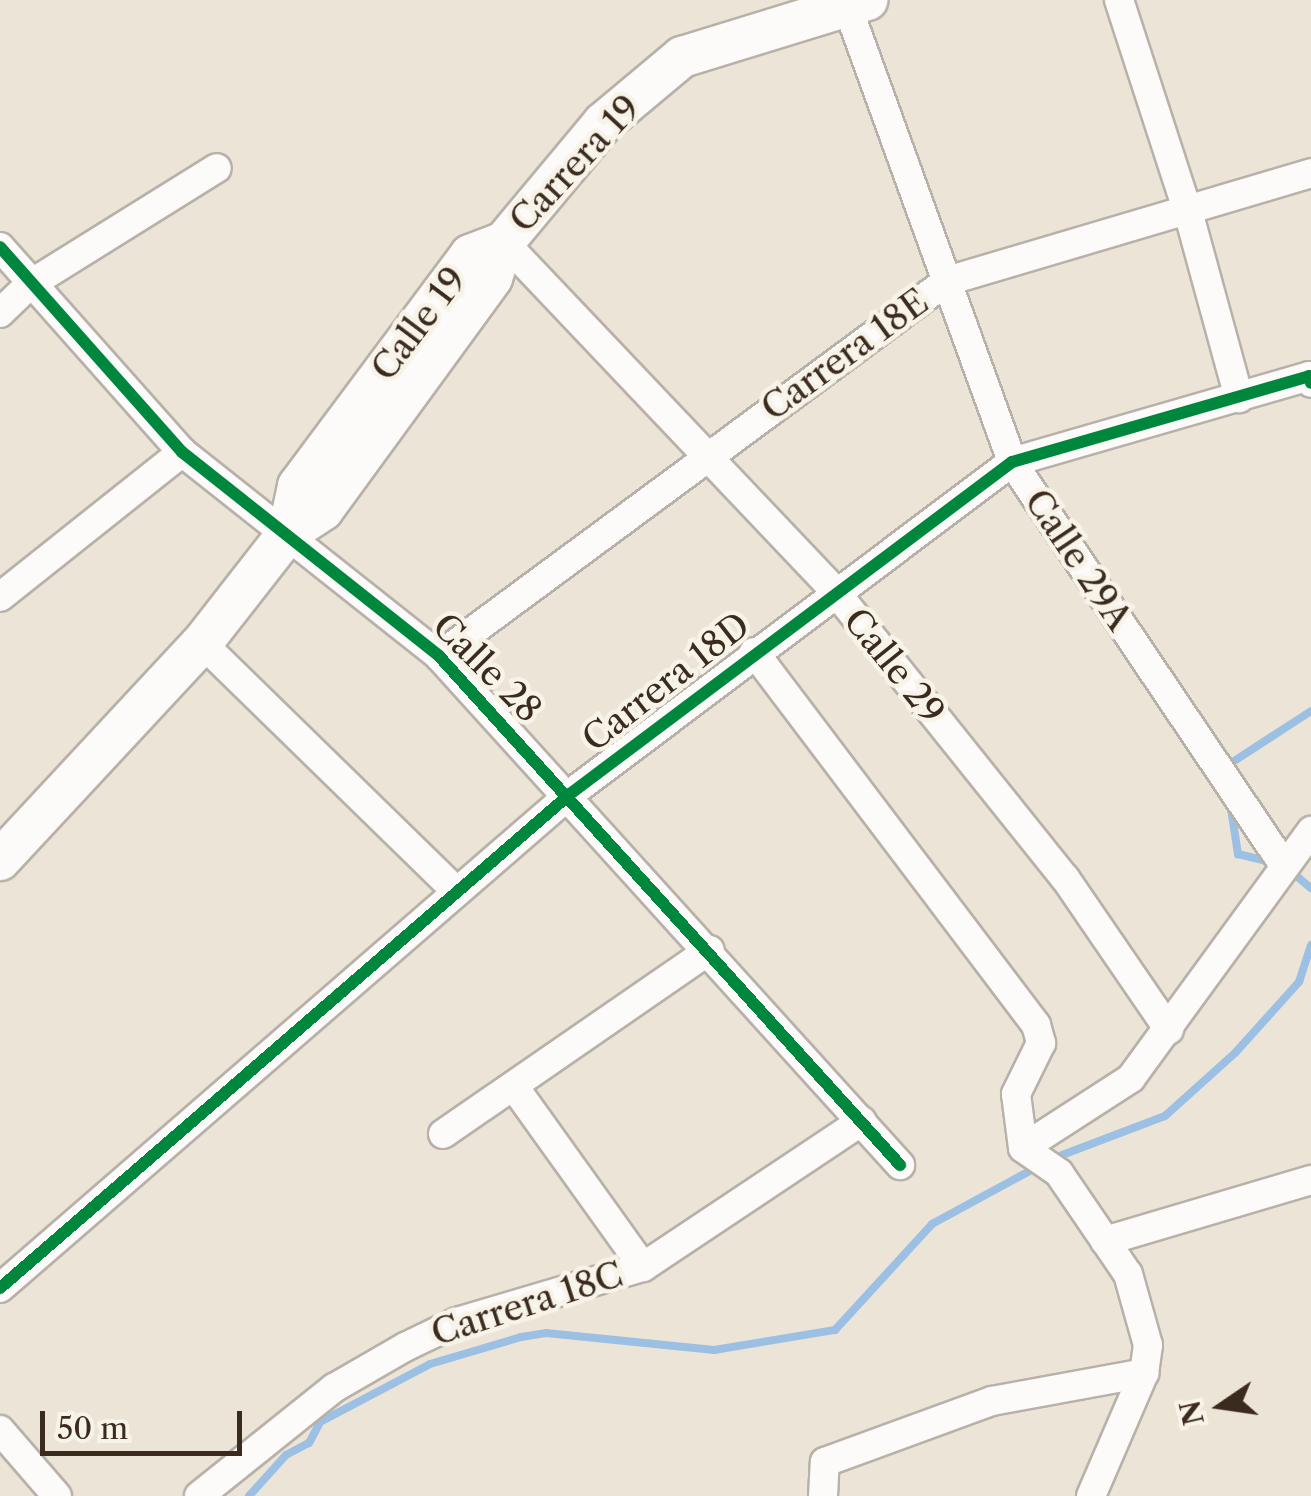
<!DOCTYPE html>
<style>
body{margin:0}
#map{position:relative;width:1311px;height:1496px;overflow:hidden;background:#ede4d8;font-family:"Libre Caslon Text",serif}
div>[style]{position:absolute}
.stream>*{height:8px;margin:-4px;padding:0 4px;transform-origin:4px;border-radius:4px;background:#9cc0e3}
.roads{filter:drop-shadow(2px 0 #b8b1a9) drop-shadow(-2px 0 #b8b1a9) drop-shadow(0 2px #b8b1a9) drop-shadow(0 -2px #b8b1a9)}
.minor>*{height:28px;margin:-14px;padding:0 14px;transform-origin:14px;border-radius:14px;background:#fcfbf9}
.secondary>*{height:40px;margin:-20px;padding:0 20px;transform-origin:20px;border-radius:20px;background:#fcfbf9}
.cycleway>*{height:12px;margin:-6px;padding:0 6px;transform-origin:6px;border-radius:6px;background:#00873e}
span{translate:-50% -50%;white-space:nowrap;text-align:center;line-height:1.15;-webkit-text-stroke:9px #f7f3e8;paint-order:stroke}
.street-label{font-size:35px;color:#3b2a1e}
.north{position:absolute;left:1171px;top:1356px;width:100px;height:100px;-webkit-text-stroke:8px #f7f3e8;paint-order:stroke;rotate:257deg;font-size:28px;font-weight:700;line-height:40px;text-align:center;color:#3b2a1e}
.north::after{content:'';display:block;margin:auto;width:35px;height:45px;background:#3b2a1e;clip-path:polygon(50% 0,100% 100%,50% 72%,0 100%)}
.scale{position:absolute;left:40px;top:1411px;width:202px;height:45px;box-sizing:border-box;border:5px solid #3b2a1e;border-top:0;padding-left:12px;font-size:30px;line-height:35px;white-space:nowrap;color:#3b2a1e;-webkit-text-stroke:8px #f7f3e8;paint-order:stroke}
</style>
<div id="map">
<div class="stream">
<div style="left:1231px;top:773px;width:10px;rotate:-90deg"></div>
<div style="left:1231px;top:763px;width:95px;rotate:-33deg"></div>
<div style="left:1230px;top:802px;width:53px;rotate:81.3deg"></div>
<div style="left:1238px;top:854px;width:33px;rotate:14deg"></div>
<div style="left:1288px;top:869px;width:30px;rotate:40deg"></div>
<div style="left:1049px;top:1160px;width:124px;rotate:-20.8deg"></div>
<div style="left:1165px;top:1116px;width:94px;rotate:-42deg"></div>
<div style="left:1235px;top:1053px;width:96px;rotate:-48deg"></div>
<div style="left:1299px;top:982px;width:39px;rotate:-72deg"></div>
<div style="left:249px;top:1496px;width:55px;rotate:-47.9deg"></div>
<div style="left:286px;top:1455px;width:26px;rotate:-28deg"></div>
<div style="left:309px;top:1443px;width:24px;rotate:-62deg"></div>
<div style="left:320px;top:1422px;width:124px;rotate:-27.8deg"></div>
<div style="left:430px;top:1364px;width:95px;rotate:-16.5deg"></div>
<div style="left:521px;top:1337px;width:25px;rotate:-9deg"></div>
<div style="left:546px;top:1333px;width:169px;rotate:5.8deg"></div>
<div style="left:714px;top:1350px;width:123px;rotate:-9.4deg"></div>
<div style="left:835px;top:1330px;width:144px;rotate:-47.5deg"></div>
<div style="left:932px;top:1224px;width:119px;rotate:-28.5deg"></div>
</div>
<div class="roads">
<div class="minor">
<div style="left:845px;top:0;width:491px;rotate:70.1deg"></div>
<div style="left:1012px;top:462px;width:487px;rotate:56deg"></div>
<div style="left:1119px;top:0;width:226px;rotate:72deg"></div>
<div style="left:1189px;top:215px;width:190px;rotate:74.7deg"></div>
<div style="left:504px;top:242px;width:480px;rotate:46.5deg"></div>
<div style="left:834px;top:590px;width:369px;rotate:51.3deg"></div>
<div style="left:1065px;top:878px;width:184px;rotate:55.6deg"></div>
<div style="left:0;top:247px;width:274px;rotate:48.4deg"></div>
<div style="left:182px;top:452px;width:328px;rotate:38.4deg"></div>
<div style="left:439px;top:656px;width:687px;rotate:47.83deg"></div>
<div style="left:0;top:313px;width:40px;rotate:-44deg"></div>
<div style="left:29px;top:285px;width:221px;rotate:-31.9deg"></div>
<div style="left:0;top:597px;width:233px;rotate:-38.5deg"></div>
<div style="left:202px;top:643px;width:356px;rotate:44.3deg"></div>
<div style="left:754px;top:652px;width:468px;rotate:52.9deg"></div>
<div style="left:1036px;top:1025px;width:19px;rotate:74deg"></div>
<div style="left:1041px;top:1043px;width:57px;rotate:116.1deg"></div>
<div style="left:1016px;top:1094px;width:54px;rotate:82.6deg"></div>
<div style="left:1023px;top:1148px;width:44px;rotate:34.8deg"></div>
<div style="left:1059px;top:1173px;width:122px;rotate:55.7deg"></div>
<div style="left:1128px;top:1274px;width:74px;rotate:74.3deg"></div>
<div style="left:1148px;top:1345px;width:28px;rotate:98deg"></div>
<div style="left:1144px;top:1373px;width:134px;rotate:113.3deg"></div>
<div style="left:439px;top:656px;width:631px;rotate:-36.43deg"></div>
<div style="left:947px;top:281px;width:380px;rotate:-16.5deg"></div>
<div style="left:515px;top:1088px;width:220px;rotate:54.4deg"></div>
<div style="left:443px;top:1134px;width:324px;rotate:-34.6deg"></div>
<div style="left:1023px;top:1148px;width:129px;rotate:-32.9deg"></div>
<div style="left:1131px;top:1078px;width:306px;rotate:-53.9deg"></div>
<div style="left:1105px;top:1241px;width:215px;rotate:-16.5deg"></div>
<div style="left:0;top:1288px;width:754px;rotate:-40.91deg"></div>
<div style="left:570px;top:794px;width:553px;rotate:-36.91deg"></div>
<div style="left:1012px;top:462px;width:309px;rotate:-16.1deg"></div>
<div style="left:1309px;top:376px;width:7px;rotate:74deg"></div>
<div style="left:0;top:1430px;width:87px;rotate:49.2deg"></div>
<div style="left:199px;top:1496px;width:173px;rotate:-38.7deg"></div>
<div style="left:334px;top:1388px;width:82px;rotate:-30deg"></div>
<div style="left:405px;top:1347px;width:58px;rotate:-25.7deg"></div>
<div style="left:457px;top:1322px;width:194px;rotate:-16.5deg"></div>
<div style="left:643px;top:1267px;width:263px;rotate:-33.7deg"></div>
<div style="left:823px;top:1496px;width:34px;rotate:-87deg"></div>
<div style="left:825px;top:1462px;width:178px;rotate:-20.1deg"></div>
<div style="left:992px;top:1401px;width:155px;rotate:-10.4deg"></div>
</div>
<div class="secondary">
<div style="left:288px;top:533px;width:48px;rotate:-78deg"></div>
<div style="left:298px;top:486px;width:288px;rotate:-53.3deg"></div>
<div style="left:470px;top:255px;width:36px;rotate:-21deg"></div>
<div style="left:0;top:860px;width:296px;rotate:-47.1deg"></div>
<div style="left:202px;top:643px;width:140px;rotate:-52deg"></div>
<div style="left:288px;top:533px;width:42px;rotate:-33.3deg"></div>
<div style="left:323px;top:510px;width:287px;rotate:-53.9deg"></div>
<div style="left:492px;top:278px;width:38px;rotate:-72deg"></div>
<div style="left:504px;top:242px;width:155px;rotate:-50.2deg"></div>
<div style="left:603px;top:123px;width:103px;rotate:-39.9deg"></div>
<div style="left:682px;top:57px;width:194px;rotate:-17.1deg"></div>
</div>
</div>
<div class="cycleway">
<div style="left:0;top:247px;width:274px;rotate:48.4deg"></div>
<div style="left:182px;top:452px;width:328px;rotate:38.4deg"></div>
<div style="left:439px;top:656px;width:687px;rotate:47.83deg"></div>
<div style="left:0;top:1288px;width:754px;rotate:-40.91deg"></div>
<div style="left:570px;top:794px;width:553px;rotate:-36.91deg"></div>
<div style="left:1012px;top:462px;width:309px;rotate:-16.1deg"></div>
<div style="left:1309px;top:376px;width:7px;rotate:74deg"></div>
</div>
<div class="street-label">
<span style="left:575px;top:164px;rotate:-47deg">Carrera 19</span>
<span style="left:419px;top:324px;rotate:-53deg">Calle 19</span>
<span style="left:845px;top:355px;rotate:-36deg">Carrera 18E</span>
<span style="left:1078px;top:560px;rotate:56deg">Calle 29A</span>
<span style="left:894px;top:666px;rotate:51deg">Calle 29</span>
<span style="left:487px;top:668px;rotate:45deg">Calle 28</span>
<span style="left:666px;top:682px;rotate:-38deg">Carrera 18D</span>
<span style="left:527px;top:1304px;rotate:-18deg">Carrera 18C</span>
</div>
<div class="north">N</div>
<div class="scale">50 m</div>
</div>
